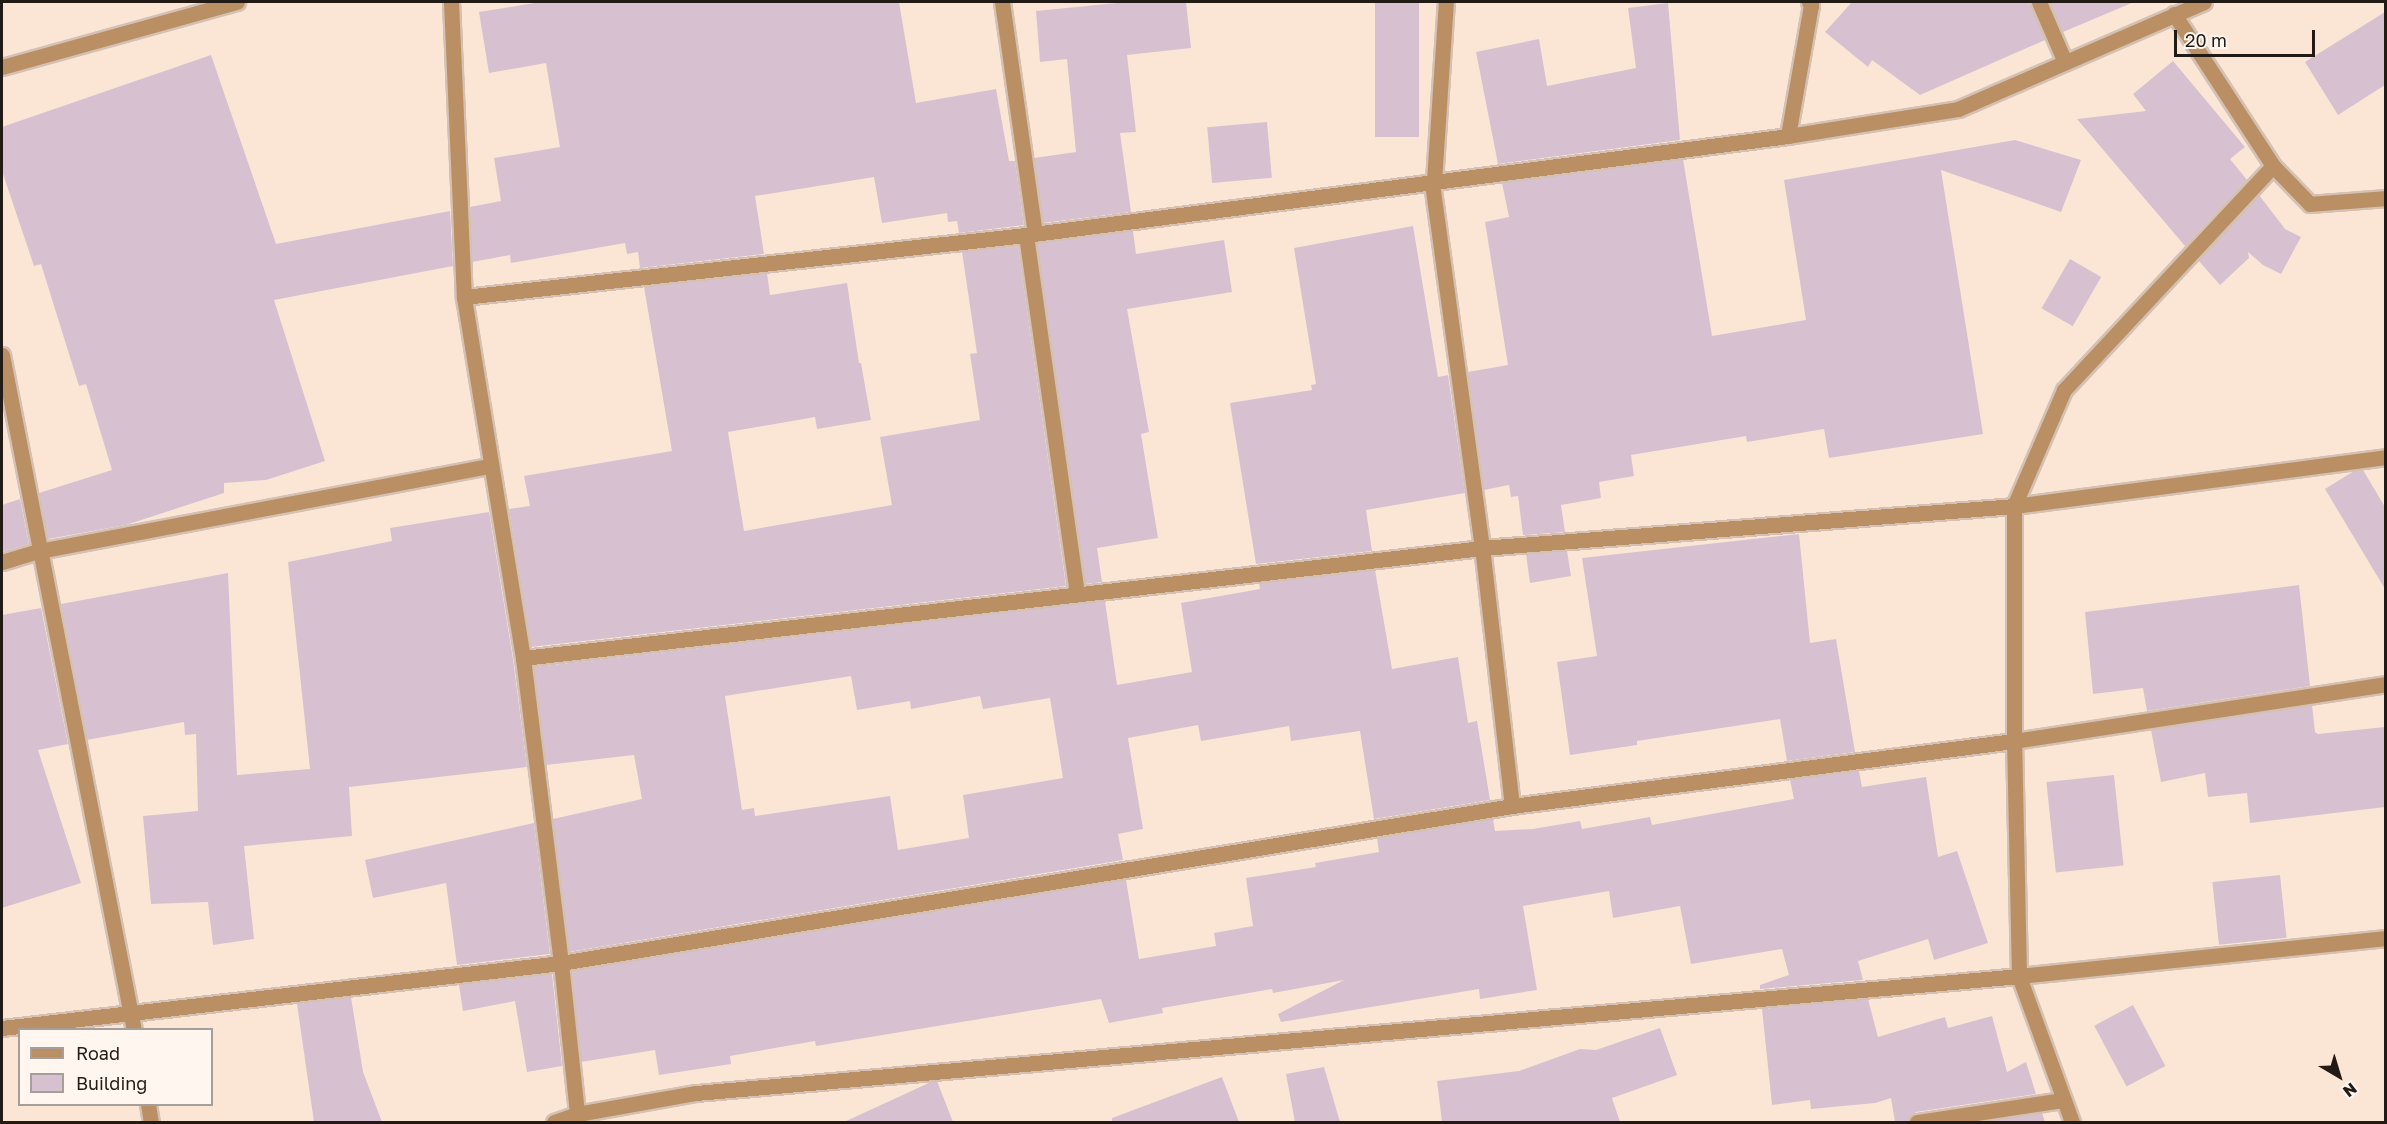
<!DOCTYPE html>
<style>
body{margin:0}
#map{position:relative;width:2387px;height:1124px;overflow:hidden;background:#fbe6d6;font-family:"Golos Text",sans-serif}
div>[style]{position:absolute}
.building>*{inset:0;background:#d7c1d0;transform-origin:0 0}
.roads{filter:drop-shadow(2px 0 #d4c1b3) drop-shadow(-2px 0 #d4c1b3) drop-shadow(0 2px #d4c1b3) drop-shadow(0 -2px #d4c1b3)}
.minor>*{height:15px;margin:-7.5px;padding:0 7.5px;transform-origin:7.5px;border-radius:7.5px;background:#b98f63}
span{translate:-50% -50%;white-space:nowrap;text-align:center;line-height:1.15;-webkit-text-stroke:6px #fef6ef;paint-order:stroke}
.frame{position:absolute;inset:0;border:3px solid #221b15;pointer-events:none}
.legend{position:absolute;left:18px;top:1028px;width:195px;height:78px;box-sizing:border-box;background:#fef6ef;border:2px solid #a69e98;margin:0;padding:8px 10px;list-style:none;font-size:18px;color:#221b15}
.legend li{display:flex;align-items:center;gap:12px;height:30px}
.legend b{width:30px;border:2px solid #a69e98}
.north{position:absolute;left:2309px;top:1046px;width:60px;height:60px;-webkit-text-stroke:4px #fef6ef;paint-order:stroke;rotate:142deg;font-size:16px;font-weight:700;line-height:24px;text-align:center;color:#221b15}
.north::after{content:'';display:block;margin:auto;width:21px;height:27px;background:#221b15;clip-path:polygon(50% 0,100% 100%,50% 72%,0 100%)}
.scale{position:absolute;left:2174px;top:30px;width:141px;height:27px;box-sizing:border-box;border:3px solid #221b15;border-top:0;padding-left:8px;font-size:18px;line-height:21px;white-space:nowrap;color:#221b15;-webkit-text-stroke:4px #fef6ef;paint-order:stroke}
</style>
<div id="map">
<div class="building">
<div style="clip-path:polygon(541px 2px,899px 2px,916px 103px,996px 89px,1009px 161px,1015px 161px,1024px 225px,959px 233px,957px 221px,948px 222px,947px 213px,882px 223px,874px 177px,755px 196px,764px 254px,640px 268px,638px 252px,627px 254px,625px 243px,511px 263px,510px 255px,472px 262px,470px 207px,501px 201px,494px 158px,560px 147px,546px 63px,489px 73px,479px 12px)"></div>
<div style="clip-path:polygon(1127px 2px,1186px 2px,1191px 48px,1127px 55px,1136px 132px,1120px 133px,1131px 212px,1043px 223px,1034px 158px,1076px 152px,1067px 59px,1040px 62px,1036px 11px)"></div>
<div style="left:1375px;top:2px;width:44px;height:135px"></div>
<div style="clip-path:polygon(1852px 2px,2029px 2px,2045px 40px,1920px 95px,1872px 60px,1868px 67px,1825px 32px)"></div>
<div style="clip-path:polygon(2049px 2px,2134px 2px,2063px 32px)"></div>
<div style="clip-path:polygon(1668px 3px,1680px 140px,1498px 164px,1476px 52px,1539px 39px,1547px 86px,1636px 68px,1628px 8px)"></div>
<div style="clip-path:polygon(2385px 12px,2385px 85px,2338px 115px,2305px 62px)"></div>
<div style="clip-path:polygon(211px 55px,276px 244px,450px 211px,453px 266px,274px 300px,325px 461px,266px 480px,224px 483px,224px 493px,126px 525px,48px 539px,39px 493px,112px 470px,86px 384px,79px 386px,41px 264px,34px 266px,2px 171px,2px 127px)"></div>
<div style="clip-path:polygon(2173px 61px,2245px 147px,2230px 159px,2247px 180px,2185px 246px,2077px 119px,2146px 111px,2133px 94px)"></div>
<div style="left:1267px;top:122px;width:56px;height:60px;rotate:85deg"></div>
<div style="clip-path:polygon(2015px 140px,2081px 160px,2061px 212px,1941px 170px,1983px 434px,1829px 458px,1824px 429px,1747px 442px,1746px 436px,1631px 455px,1634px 476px,1599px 482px,1601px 498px,1561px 505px,1565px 532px,1523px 535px,1518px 496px,1511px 497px,1509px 485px,1484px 490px,1468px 372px,1508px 365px,1485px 222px,1509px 217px,1502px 183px,1683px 159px,1712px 336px,1806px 320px,1784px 180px)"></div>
<div style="clip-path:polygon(2259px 195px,2285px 229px,2301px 237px,2281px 274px,2263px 265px,2248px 252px,2249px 258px,2220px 285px,2198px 260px)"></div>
<div style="clip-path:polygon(1413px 226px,1438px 377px,1448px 375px,1465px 493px,1366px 510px,1372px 551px,1256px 564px,1230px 403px,1312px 390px,1311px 385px,1316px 384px,1294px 248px)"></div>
<div style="clip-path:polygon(1133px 231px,1136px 254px,1224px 240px,1232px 292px,1127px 309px,1149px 432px,1141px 434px,1158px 538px,1097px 548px,1102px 582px,1085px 584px,1037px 243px)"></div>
<div style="clip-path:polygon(1018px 246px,1066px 586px,531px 647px,509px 509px,530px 506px,524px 476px,672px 451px,644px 287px,767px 273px,770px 295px,847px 283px,859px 363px,861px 363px,871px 420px,817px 429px,815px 417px,728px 432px,744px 531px,892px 505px,880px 437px,980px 420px,970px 354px,977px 353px,962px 252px)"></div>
<div style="left:2070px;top:259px;width:36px;height:57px;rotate:30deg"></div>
<div style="clip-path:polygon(2363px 470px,2385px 507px,2385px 589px,2325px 489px,2354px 471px)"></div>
<div style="clip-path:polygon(20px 499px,29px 544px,2px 552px,2px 505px)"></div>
<div style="clip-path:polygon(489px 512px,513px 659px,527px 767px,349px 787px,352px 836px,244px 846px,254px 939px,213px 945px,208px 902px,151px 904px,143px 816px,198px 811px,196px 734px,185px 735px,184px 722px,87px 740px,61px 604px,228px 573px,237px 775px,310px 769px,288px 562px,392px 541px,390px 528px)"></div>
<div style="clip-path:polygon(1799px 534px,1810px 643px,1836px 639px,1855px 752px,1787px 761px,1780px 719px,1637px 741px,1637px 745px,1570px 755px,1557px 662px,1597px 656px,1582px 558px)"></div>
<div style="clip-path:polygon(1567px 551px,1571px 576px,1530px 583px,1526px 554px)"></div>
<div style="clip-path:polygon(evenodd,1375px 570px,1392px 669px,1458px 657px,1468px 723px,1477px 721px,1490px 800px,1374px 819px,1360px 731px,1291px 741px,1289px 726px,1201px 741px,1198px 725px,1128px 738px,1143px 829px,1118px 834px,1123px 860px,569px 952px,553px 819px,642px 799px,634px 755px,546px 765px,534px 667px,1105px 601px,1117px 685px,1192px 672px,1181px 603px,1260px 589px,1259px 583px,1375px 570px,851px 676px,857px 710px,910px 701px,911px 709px,980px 696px,983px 709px,1050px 698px,1063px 778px,963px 795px,969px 838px,898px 850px,890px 796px,755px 816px,754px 808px,742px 810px,725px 696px,851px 676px)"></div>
<div style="clip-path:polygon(2299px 585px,2310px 686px,2147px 711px,2143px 688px,2093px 694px,2085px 612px)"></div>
<div style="clip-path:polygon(41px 608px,68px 744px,38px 750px,81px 883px,2px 908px,2px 615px)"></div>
<div style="clip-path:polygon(2312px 705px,2315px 732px,2318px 734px,2385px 727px,2385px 807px,2250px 823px,2247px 793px,2208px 797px,2205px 773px,2161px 782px,2151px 730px)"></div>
<div style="clip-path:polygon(1859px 771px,1862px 787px,1926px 777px,1938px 857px,1957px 851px,1988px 943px,1934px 960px,1928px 939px,1858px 961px,1863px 980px,1760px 989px,1760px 985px,1789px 975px,1782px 949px,1691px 964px,1680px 906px,1613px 918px,1609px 891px,1523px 906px,1537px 990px,1480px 999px,1479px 989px,1281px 1022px,1278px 1014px,1344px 980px,1273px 993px,1272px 989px,1162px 1008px,1163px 1013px,1109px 1023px,1101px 999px,816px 1046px,815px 1041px,730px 1056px,731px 1064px,659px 1075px,655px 1050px,581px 1062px,572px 971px,1126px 880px,1139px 959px,1216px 946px,1214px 933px,1253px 926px,1246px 878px,1316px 867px,1315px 863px,1379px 852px,1377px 838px,1493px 819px,1495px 831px,1533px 829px,1580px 821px,1582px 829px,1650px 817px,1652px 825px,1794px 799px,1790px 780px)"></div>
<div style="left:2114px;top:775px;width:91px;height:68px;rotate:84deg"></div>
<div style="clip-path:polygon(534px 823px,550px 954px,457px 965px,446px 883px,373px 898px,365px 860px)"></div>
<div style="left:2280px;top:875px;width:63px;height:68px;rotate:84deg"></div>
<div style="clip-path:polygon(552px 974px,562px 1066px,527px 1072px,515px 1001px,463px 1011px,459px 985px)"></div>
<div style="clip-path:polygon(351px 997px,363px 1072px,382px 1122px,314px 1122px,297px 1004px)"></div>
<div style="clip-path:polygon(1868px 999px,1878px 1037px,1945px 1017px,1948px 1028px,1992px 1016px,2007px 1072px,2026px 1062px,2036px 1094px,1916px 1112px,1911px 1115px,1907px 1122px,1895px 1122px,1891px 1098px,1875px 1103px,1811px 1109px,1810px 1100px,1772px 1105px,1762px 1009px)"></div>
<div style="left:2133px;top:1005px;width:69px;height:44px;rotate:62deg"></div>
<div style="clip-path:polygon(1660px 1028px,1677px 1075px,1612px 1098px,1620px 1122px,1442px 1122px,1437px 1081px,1519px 1071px,1580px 1049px,1596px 1050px)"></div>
<div style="clip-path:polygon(1324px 1067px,1340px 1122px,1295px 1122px,1286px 1074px)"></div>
<div style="clip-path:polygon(1222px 1077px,1239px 1122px,1112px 1122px,1112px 1118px)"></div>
<div style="clip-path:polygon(937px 1081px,953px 1122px,844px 1122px,931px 1082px)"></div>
<div style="clip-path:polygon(2042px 1113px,2045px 1122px,1979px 1122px)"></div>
</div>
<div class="roads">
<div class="minor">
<div style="left:451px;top:2px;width:295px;rotate:87.5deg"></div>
<div style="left:1002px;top:2px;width:234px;rotate:81.9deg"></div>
<div style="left:1809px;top:2px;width:4px;rotate:56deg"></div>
<div style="left:1811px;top:5px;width:133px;rotate:100deg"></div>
<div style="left:1788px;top:136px;width:172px;rotate:-9deg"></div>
<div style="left:1958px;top:109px;width:268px;rotate:-23.5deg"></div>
<div style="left:2039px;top:2px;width:65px;rotate:66.6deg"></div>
<div style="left:2174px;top:14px;width:181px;rotate:56.9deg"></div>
<div style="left:2px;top:67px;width:244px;rotate:-15.5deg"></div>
<div style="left:1026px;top:235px;width:363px;rotate:81.9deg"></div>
<div style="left:2px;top:355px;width:688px;rotate:78.94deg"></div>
<div style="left:2px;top:562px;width:39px;rotate:-17deg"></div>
<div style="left:39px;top:551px;width:459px;rotate:-10.7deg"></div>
<div style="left:523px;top:658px;width:366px;rotate:-99.3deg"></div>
<div style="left:464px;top:297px;width:565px;rotate:-6.3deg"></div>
<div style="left:1026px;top:235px;width:768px;rotate:-7.4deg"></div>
<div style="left:1512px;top:806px;width:506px;rotate:-7.38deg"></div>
<div style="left:2014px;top:741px;width:376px;rotate:-8.7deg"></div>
<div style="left:2px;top:1028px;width:563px;rotate:-6.63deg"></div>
<div style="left:561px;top:963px;width:307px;rotate:-97.1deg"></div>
<div style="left:523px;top:658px;width:965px;rotate:-6.54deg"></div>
<div style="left:1482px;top:548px;width:534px;rotate:-4.51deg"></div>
<div style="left:2014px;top:506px;width:375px;rotate:-7.5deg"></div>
<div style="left:148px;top:1104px;width:18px;rotate:81deg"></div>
<div style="left:554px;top:1122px;width:24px;rotate:-19deg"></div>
<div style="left:577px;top:1114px;width:121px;rotate:-10deg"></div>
<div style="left:696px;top:1093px;width:1328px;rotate:-5.05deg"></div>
<div style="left:2019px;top:976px;width:369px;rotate:-5.9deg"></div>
<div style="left:578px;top:1122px;width:160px;rotate:-96.1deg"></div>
<div style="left:561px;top:963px;width:964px;rotate:-9.37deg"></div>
<div style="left:1512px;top:806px;width:260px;rotate:-96.6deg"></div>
<div style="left:1482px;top:548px;width:366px;rotate:-97.8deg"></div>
<div style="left:1432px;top:185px;width:4px;rotate:-63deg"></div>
<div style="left:1434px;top:181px;width:179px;rotate:-86.2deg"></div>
<div style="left:1917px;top:1122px;width:148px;rotate:-8.6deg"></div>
<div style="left:2072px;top:1122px;width:155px;rotate:-110deg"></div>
<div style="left:2019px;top:976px;width:235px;rotate:-91.2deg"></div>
<div style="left:2014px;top:741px;width:235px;rotate:-90deg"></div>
<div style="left:2014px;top:506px;width:126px;rotate:-66.7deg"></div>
<div style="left:2064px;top:390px;width:306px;rotate:-47deg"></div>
<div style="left:2273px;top:166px;width:53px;rotate:45.8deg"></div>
<div style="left:2310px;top:204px;width:76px;rotate:-4.5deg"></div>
</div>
</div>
<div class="frame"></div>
<ul class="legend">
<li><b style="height:8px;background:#b98f63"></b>Road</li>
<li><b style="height:16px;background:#d7c1d0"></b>Building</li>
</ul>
<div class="north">N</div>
<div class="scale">20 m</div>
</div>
